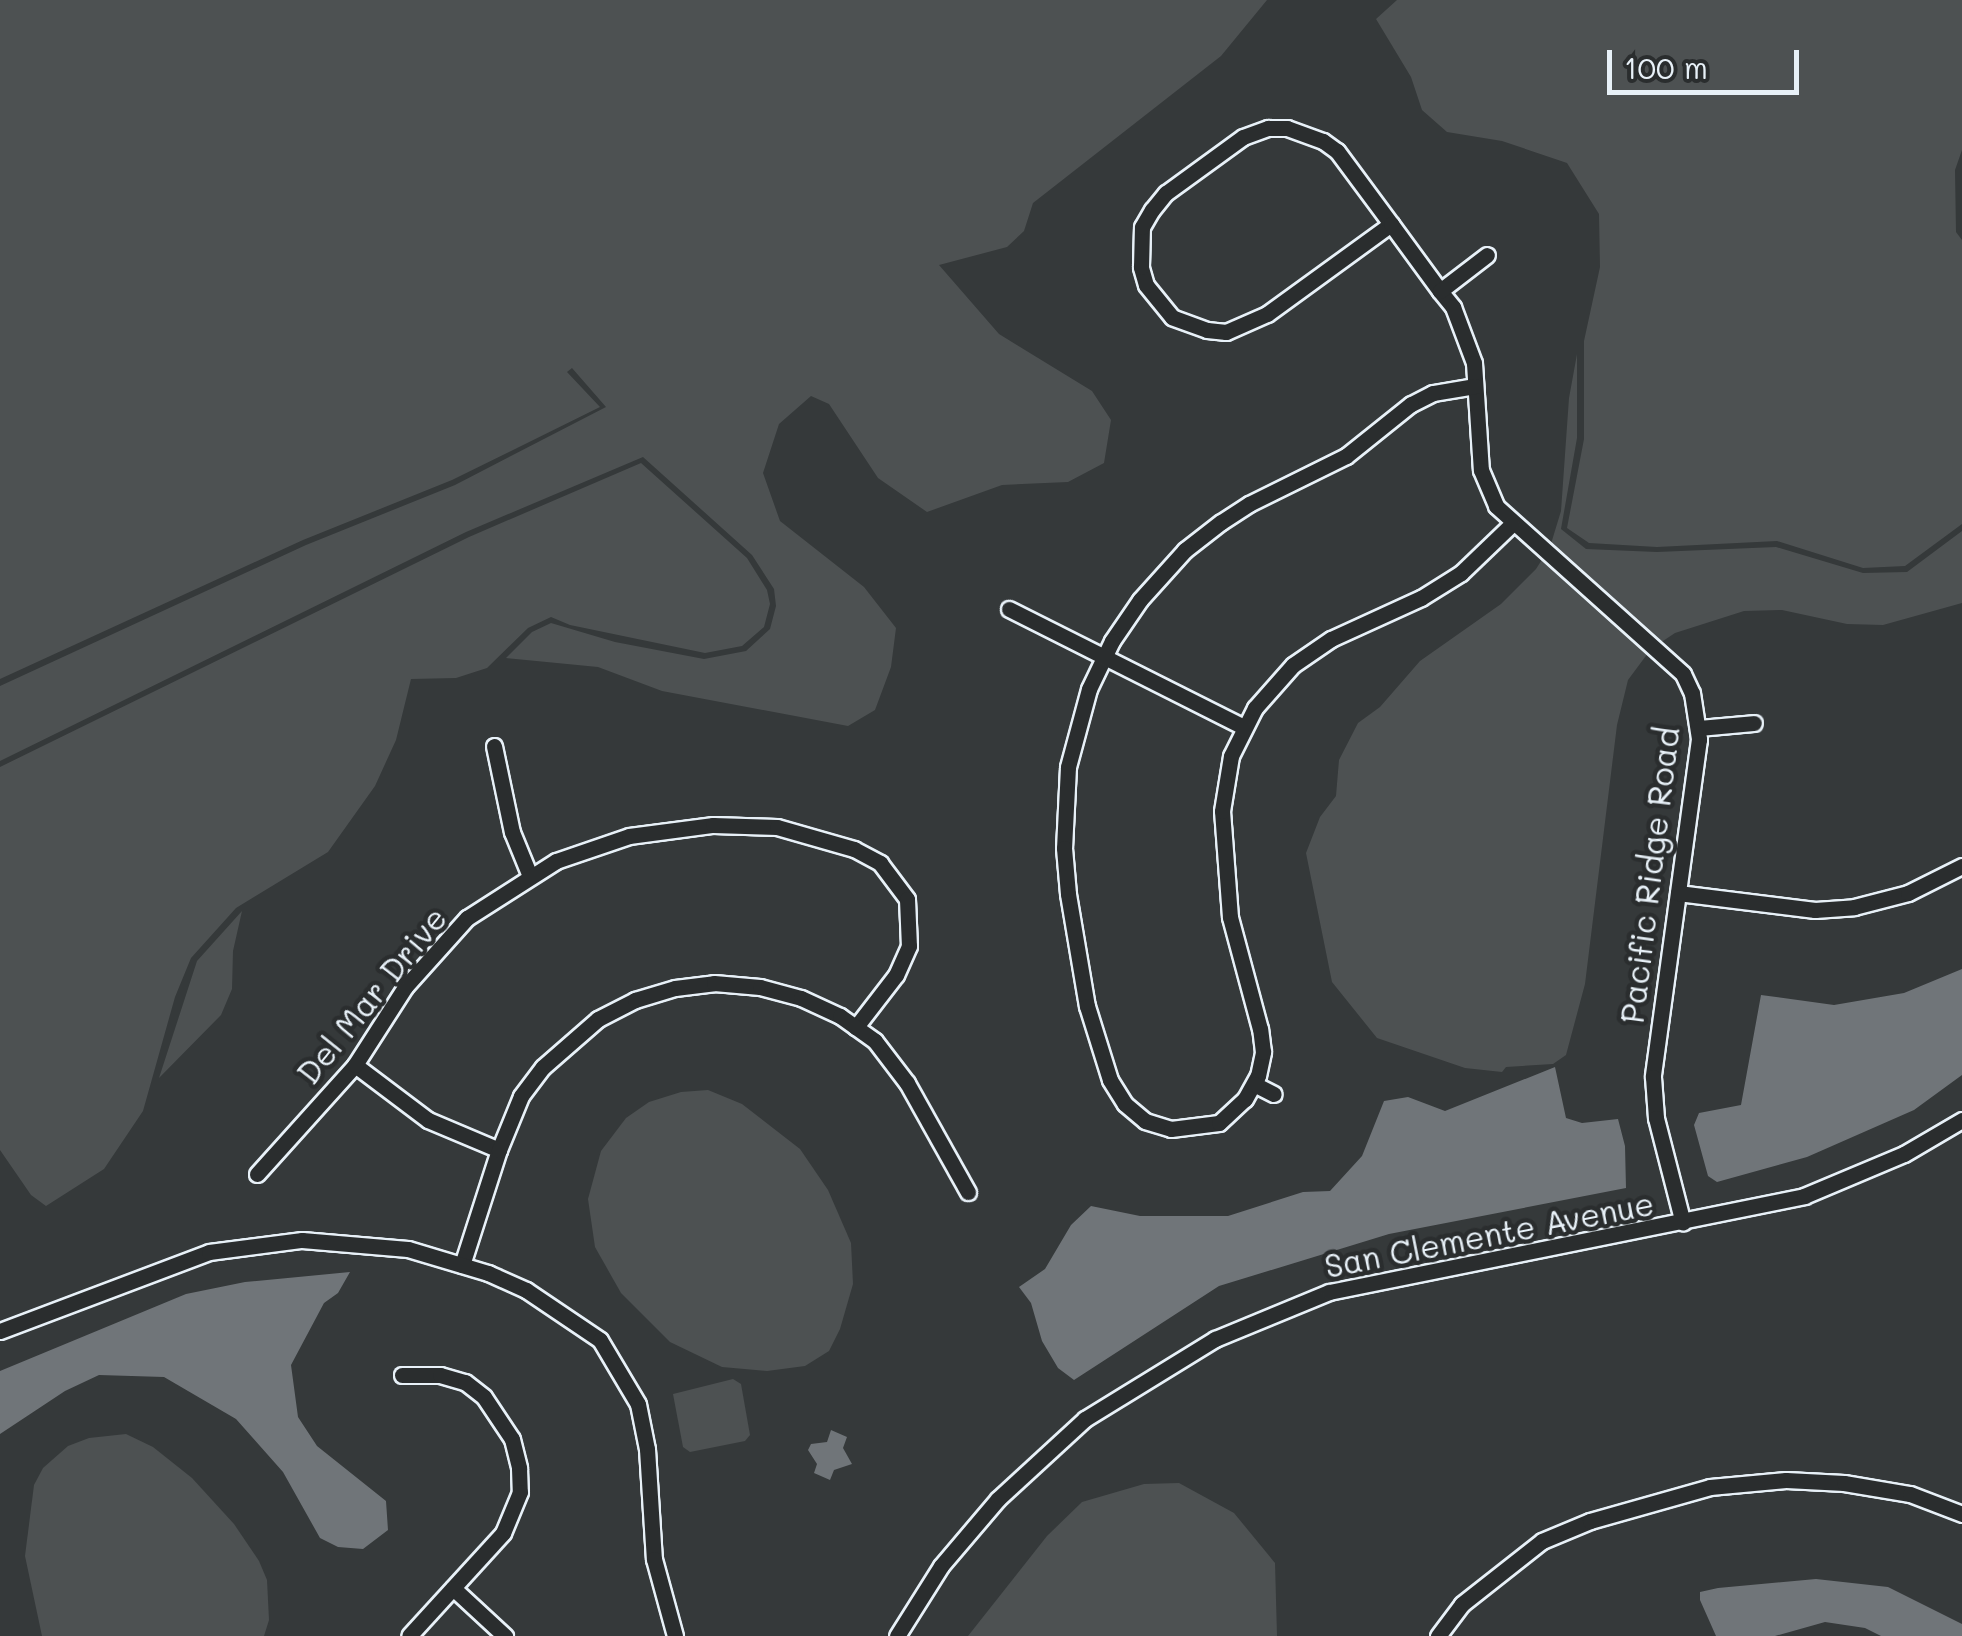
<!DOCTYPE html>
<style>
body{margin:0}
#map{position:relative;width:1962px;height:1636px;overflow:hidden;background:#35393a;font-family:Mali,sans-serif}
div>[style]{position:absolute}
.green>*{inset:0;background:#4d5152}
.water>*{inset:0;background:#707579}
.roads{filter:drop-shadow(2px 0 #e8f1f8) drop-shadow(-2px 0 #e8f1f8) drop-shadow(0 2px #e8f1f8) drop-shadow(0 -2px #e8f1f8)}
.street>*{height:15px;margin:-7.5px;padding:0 7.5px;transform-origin:7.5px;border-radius:7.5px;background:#2a2d2e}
span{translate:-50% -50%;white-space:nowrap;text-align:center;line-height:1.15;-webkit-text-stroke:9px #2a2d2e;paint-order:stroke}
.street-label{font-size:32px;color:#e8f1f8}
.scale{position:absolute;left:1607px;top:50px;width:192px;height:45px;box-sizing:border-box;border:5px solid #e8f1f8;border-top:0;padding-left:12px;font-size:30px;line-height:35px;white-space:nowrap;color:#e8f1f8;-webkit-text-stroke:8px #2a2d2e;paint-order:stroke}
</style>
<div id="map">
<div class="green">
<div style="clip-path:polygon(0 0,1267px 0,1221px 56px,1033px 203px,1024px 231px,1007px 247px,939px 265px,999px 334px,1092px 391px,1111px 420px,1104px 463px,1068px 482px,1002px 485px,927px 512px,878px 478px,829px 404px,811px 396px,779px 424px,763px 473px,780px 521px,864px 587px,896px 628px,891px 667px,875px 710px,848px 726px,662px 691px,598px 667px,506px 658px,532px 632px,551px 623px,615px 642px,704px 659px,746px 651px,770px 629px,776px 606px,774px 589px,752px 555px,643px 457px,466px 532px,0 761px,0 686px,306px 545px,455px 485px,606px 407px,572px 368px,567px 372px,600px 407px,452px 480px,303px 540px,0 679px)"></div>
<div style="clip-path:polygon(1397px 0,1962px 0,1962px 150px,1955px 170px,1956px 232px,1962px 240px,1962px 524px,1905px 566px,1863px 568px,1777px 541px,1657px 547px,1589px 543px,1567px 528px,1584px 439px,1584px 341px,1600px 267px,1599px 214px,1567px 163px,1502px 141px,1447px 132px,1422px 110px,1411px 77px,1376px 19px)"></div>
<div style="clip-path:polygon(1577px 354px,1577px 438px,1561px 529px,1586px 549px,1657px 552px,1776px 547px,1863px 573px,1907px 572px,1962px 531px,1962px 603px,1883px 625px,1847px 624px,1782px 610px,1744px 611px,1675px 633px,1651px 649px,1628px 680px,1617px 725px,1585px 984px,1566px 1055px,1553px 1064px,1506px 1067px,1502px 1072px,1465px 1068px,1377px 1038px,1332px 982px,1306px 853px,1320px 817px,1336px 796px,1339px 760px,1358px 723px,1380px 707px,1420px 661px,1501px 604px,1536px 569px,1550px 547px,1561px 511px,1569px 398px)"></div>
<div style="clip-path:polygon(641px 463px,747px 558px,767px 590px,770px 604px,764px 627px,742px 646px,705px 653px,570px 625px,551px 617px,528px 628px,487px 668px,456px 678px,411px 679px,396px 740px,375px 786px,328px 852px,236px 908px,191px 958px,175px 997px,143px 1111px,104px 1169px,46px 1206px,31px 1195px,0 1150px,0 767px,469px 537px)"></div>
<div style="clip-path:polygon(242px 911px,233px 951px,232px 989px,221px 1015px,159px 1078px,197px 961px)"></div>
<div style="clip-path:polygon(708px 1090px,742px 1104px,800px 1149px,828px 1190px,851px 1243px,853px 1284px,840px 1329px,829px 1351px,805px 1366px,767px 1371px,722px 1367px,670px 1342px,621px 1293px,595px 1247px,588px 1199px,601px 1151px,626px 1118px,649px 1102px,681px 1092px)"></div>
<div style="clip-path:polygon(733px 1379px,741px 1384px,750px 1435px,745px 1441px,690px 1452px,683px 1447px,673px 1394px)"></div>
<div style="clip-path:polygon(126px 1434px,153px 1447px,192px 1478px,234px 1524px,259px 1561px,267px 1580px,269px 1620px,264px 1636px,42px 1636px,25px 1556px,34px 1485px,43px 1468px,68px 1446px,89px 1438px)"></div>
<div style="clip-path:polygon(1179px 1483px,1234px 1513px,1275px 1563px,1277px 1636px,968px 1636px,1047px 1536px,1082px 1502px,1144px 1484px)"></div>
</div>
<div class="water">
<div style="clip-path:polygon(1962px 969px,1962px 1075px,1914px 1110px,1807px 1157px,1717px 1182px,1708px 1176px,1694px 1125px,1699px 1113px,1741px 1105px,1761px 995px,1834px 1005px,1904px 993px)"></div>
<div style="clip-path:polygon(1555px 1067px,1566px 1118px,1582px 1123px,1618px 1119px,1625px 1146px,1626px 1188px,1389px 1234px,1219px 1286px,1074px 1380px,1058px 1368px,1042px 1341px,1031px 1303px,1019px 1287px,1045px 1269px,1071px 1225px,1091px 1206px,1140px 1216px,1228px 1216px,1303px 1192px,1330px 1191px,1362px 1156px,1384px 1101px,1408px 1097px,1445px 1111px)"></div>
<div style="clip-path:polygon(350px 1272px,338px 1293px,324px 1303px,291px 1365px,298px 1417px,317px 1446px,386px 1501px,388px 1530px,363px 1549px,338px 1547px,320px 1538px,283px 1472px,236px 1419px,164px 1377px,99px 1375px,65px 1391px,0 1434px,0 1371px,186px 1294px,245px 1282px)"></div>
<div style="clip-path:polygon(831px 1430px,847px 1437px,843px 1448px,852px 1464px,834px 1470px,830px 1480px,814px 1473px,817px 1464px,808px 1450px,811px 1444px,827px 1442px)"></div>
<div style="clip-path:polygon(1816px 1579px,1888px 1587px,1962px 1624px,1962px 1636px,1881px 1636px,1865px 1628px,1825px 1622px,1775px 1636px,1716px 1636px,1700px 1600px,1700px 1592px,1718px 1588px)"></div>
</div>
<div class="roads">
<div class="street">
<div style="left:1391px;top:224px;width:153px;rotate:144deg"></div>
<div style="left:1267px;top:314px;width:45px;rotate:156.3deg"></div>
<div style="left:1226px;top:332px;width:19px;rotate:-174deg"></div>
<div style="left:1207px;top:330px;width:37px;rotate:-160deg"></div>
<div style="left:1172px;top:317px;width:41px;rotate:-129.1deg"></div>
<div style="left:1146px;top:285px;width:19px;rotate:-106deg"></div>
<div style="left:1141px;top:267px;width:40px;rotate:-88.6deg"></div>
<div style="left:1142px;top:227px;width:20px;rotate:-60deg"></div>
<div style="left:1152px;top:210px;width:22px;rotate:-51deg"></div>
<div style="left:1166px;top:193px;width:95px;rotate:-36deg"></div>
<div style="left:1243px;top:137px;width:27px;rotate:-20deg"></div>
<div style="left:1268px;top:128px;width:19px"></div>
<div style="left:1287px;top:128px;width:38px;rotate:20deg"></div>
<div style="left:1323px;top:141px;width:17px;rotate:36deg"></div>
<div style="left:1337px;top:151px;width:91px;rotate:53.5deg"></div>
<div style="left:1391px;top:224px;width:83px;rotate:53.8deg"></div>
<div style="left:1440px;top:291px;width:21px;rotate:51deg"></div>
<div style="left:1453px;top:307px;width:60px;rotate:69.4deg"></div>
<div style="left:1474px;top:363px;width:107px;rotate:86.3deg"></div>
<div style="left:1481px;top:470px;width:39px;rotate:67deg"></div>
<div style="left:1496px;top:506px;width:251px;rotate:41.9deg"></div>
<div style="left:1683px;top:674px;width:21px;rotate:65deg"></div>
<div style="left:1692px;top:693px;width:47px;rotate:81.3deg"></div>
<div style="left:1699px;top:739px;width:341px;rotate:97.8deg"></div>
<div style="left:1653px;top:1077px;width:41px;rotate:85.8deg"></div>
<div style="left:1656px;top:1118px;width:108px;rotate:75.6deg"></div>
<div style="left:1440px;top:291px;width:59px;rotate:-37.5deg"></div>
<div style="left:1475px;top:386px;width:43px;rotate:170.5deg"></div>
<div style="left:1433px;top:393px;width:25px;rotate:153deg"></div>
<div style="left:1411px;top:404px;width:83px;rotate:141.3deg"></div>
<div style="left:1346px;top:456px;width:108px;rotate:153.7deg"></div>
<div style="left:1249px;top:504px;width:33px;rotate:147deg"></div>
<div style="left:1221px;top:522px;width:46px;rotate:142.1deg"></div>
<div style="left:1185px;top:550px;width:67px;rotate:132deg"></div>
<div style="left:1140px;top:600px;width:50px;rotate:124.3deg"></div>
<div style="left:1112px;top:641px;width:53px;rotate:115.6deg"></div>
<div style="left:1089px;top:689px;width:81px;rotate:105.1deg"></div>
<div style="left:1068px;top:767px;width:81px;rotate:92.8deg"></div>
<div style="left:1064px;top:848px;width:46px;rotate:85deg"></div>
<div style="left:1068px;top:894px;width:114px;rotate:80.4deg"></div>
<div style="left:1087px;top:1006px;width:77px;rotate:72.7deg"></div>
<div style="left:1110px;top:1080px;width:28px;rotate:58deg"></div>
<div style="left:1125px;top:1104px;width:26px;rotate:40deg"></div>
<div style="left:1145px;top:1121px;width:27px;rotate:17deg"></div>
<div style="left:1171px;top:1129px;width:48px;rotate:-7.1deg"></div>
<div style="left:1219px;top:1123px;width:35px;rotate:-43deg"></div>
<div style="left:1245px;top:1099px;width:26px;rotate:-61deg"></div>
<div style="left:1258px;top:1076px;width:25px;rotate:-78deg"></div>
<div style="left:1263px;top:1052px;width:23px;rotate:-97deg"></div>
<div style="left:1260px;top:1029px;width:116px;rotate:-105deg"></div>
<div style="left:1230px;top:917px;width:106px;rotate:-94.3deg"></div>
<div style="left:1222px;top:811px;width:56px;rotate:-80.7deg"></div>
<div style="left:1231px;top:756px;width:54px;rotate:-63.4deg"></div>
<div style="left:1255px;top:708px;width:57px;rotate:-48.5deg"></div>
<div style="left:1293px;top:665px;width:46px;rotate:-34.4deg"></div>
<div style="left:1331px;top:639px;width:99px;rotate:-24.5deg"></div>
<div style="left:1421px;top:598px;width:47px;rotate:-32deg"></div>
<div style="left:1461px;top:573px;width:71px;rotate:-43.9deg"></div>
<div style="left:1009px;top:609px;width:263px;rotate:26.7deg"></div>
<div style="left:1698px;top:728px;width:56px;rotate:-5.1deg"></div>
<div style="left:494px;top:746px;width:88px;rotate:78.2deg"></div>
<div style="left:512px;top:832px;width:48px;rotate:67.8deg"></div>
<div style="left:1678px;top:893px;width:138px;rotate:7.1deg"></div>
<div style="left:1815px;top:910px;width:39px;rotate:-4deg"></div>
<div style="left:1854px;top:907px;width:56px;rotate:-14.5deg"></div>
<div style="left:1908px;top:893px;width:60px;rotate:-26.6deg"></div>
<div style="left:355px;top:1065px;width:91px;rotate:37deg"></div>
<div style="left:428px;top:1120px;width:77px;rotate:22.9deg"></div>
<div style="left:1254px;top:1084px;width:22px;rotate:27deg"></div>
<div style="left:257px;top:1174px;width:147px;rotate:-48deg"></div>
<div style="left:355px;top:1065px;width:93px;rotate:-57.3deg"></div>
<div style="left:405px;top:987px;width:93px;rotate:-48.1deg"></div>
<div style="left:467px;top:918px;width:106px;rotate:-32.6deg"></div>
<div style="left:556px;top:861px;width:77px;rotate:-18.9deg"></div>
<div style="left:629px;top:836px;width:85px;rotate:-7.5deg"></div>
<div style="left:713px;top:825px;width:64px;rotate:1.8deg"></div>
<div style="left:777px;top:827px;width:80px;rotate:15.9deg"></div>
<div style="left:854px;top:849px;width:30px;rotate:28deg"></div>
<div style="left:880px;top:863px;width:45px;rotate:53.1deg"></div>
<div style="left:907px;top:899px;width:47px;rotate:87.6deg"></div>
<div style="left:909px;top:946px;width:32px;rotate:114deg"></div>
<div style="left:896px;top:975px;width:66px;rotate:127.6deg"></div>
<div style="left:462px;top:1265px;width:121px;rotate:-72.2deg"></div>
<div style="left:499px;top:1150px;width:58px;rotate:-67.8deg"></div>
<div style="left:521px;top:1096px;width:36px;rotate:-53deg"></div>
<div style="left:543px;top:1067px;width:73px;rotate:-41.1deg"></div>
<div style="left:598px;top:1019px;width:42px;rotate:-27.2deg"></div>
<div style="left:635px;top:1000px;width:42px;rotate:-16.7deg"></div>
<div style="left:675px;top:988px;width:39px;rotate:-7deg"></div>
<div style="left:714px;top:983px;width:46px;rotate:5deg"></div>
<div style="left:760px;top:987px;width:42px;rotate:15deg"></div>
<div style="left:801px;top:998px;width:43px;rotate:24.8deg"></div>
<div style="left:840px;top:1016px;width:43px;rotate:35.5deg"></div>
<div style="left:875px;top:1041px;width:53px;rotate:52.7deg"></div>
<div style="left:907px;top:1083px;width:125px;rotate:60.8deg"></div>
<div style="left:0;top:1331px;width:223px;rotate:-20.7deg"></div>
<div style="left:209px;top:1252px;width:94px;rotate:-7.4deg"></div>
<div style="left:302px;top:1240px;width:106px;rotate:4.9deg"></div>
<div style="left:408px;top:1249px;width:84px;rotate:16.7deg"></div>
<div style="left:488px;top:1273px;width:42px;rotate:24.1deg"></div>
<div style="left:526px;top:1290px;width:89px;rotate:34deg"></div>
<div style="left:600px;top:1340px;width:74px;rotate:59.3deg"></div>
<div style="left:638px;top:1404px;width:46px;rotate:78.7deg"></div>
<div style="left:647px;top:1449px;width:110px;rotate:86.4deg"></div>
<div style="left:654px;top:1559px;width:80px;rotate:74.7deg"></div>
<div style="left:402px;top:1375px;width:38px"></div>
<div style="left:440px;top:1375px;width:26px;rotate:16deg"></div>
<div style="left:465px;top:1382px;width:24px;rotate:38deg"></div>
<div style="left:484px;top:1397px;width:50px;rotate:56.3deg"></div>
<div style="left:512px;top:1439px;width:30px;rotate:76deg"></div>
<div style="left:519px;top:1468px;width:24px;rotate:88deg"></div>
<div style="left:520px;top:1492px;width:44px;rotate:112.5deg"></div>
<div style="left:503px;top:1533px;width:139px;rotate:132.4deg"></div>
<div style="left:453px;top:1588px;width:71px;rotate:42.7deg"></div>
<div style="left:897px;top:1636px;width:83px;rotate:-57.8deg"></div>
<div style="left:941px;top:1566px;width:88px;rotate:-49.6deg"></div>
<div style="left:998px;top:1499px;width:118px;rotate:-42.6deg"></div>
<div style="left:1085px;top:1419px;width:153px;rotate:-31.6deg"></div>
<div style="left:1215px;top:1339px;width:123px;rotate:-22.4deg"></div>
<div style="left:1329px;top:1292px;width:485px;rotate:-11.4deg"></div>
<div style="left:1804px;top:1196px;width:108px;rotate:-22.8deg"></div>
<div style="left:1904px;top:1154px;width:67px;rotate:-30.4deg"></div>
<div style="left:1438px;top:1636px;width:40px;rotate:-53deg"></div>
<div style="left:1462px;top:1604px;width:102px;rotate:-38.2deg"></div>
<div style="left:1542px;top:1541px;width:52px;rotate:-22.6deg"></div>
<div style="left:1590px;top:1521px;width:125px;rotate:-15.8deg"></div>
<div style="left:1710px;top:1487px;width:76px;rotate:-5.3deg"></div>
<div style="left:1786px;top:1480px;width:58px;rotate:3deg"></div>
<div style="left:1844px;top:1483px;width:67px;rotate:9.5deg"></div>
<div style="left:1910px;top:1494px;width:56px;rotate:21deg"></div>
</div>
</div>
<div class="street-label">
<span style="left:1649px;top:875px;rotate:-83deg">Pacific Ridge Road</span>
<span style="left:371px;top:995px;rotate:-51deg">Del Mar Drive</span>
<span style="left:1489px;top:1234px;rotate:-11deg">San Clemente Avenue</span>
</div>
<div class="scale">100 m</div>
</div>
